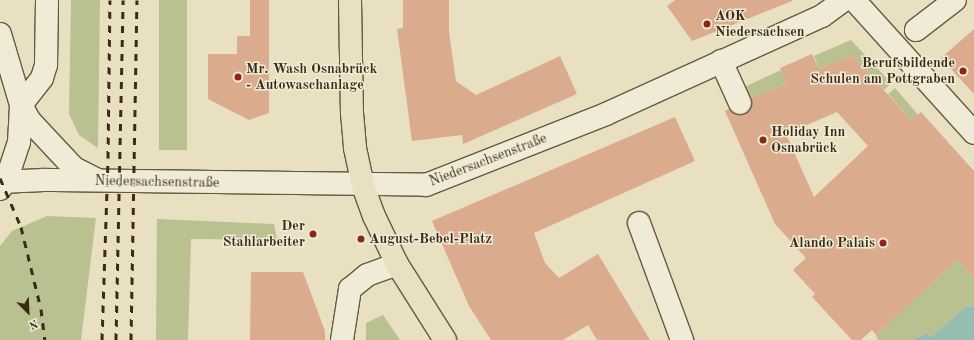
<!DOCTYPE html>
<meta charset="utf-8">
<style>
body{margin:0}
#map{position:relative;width:974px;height:340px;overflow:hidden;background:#e8e0c1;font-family:"Old Standard TT",serif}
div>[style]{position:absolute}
.green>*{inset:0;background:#bac190;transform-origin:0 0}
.water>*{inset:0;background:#97bdb1}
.building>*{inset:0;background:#daab8c}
.roads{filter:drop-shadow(1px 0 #685840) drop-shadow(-1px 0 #685840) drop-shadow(0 1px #685840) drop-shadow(0 -1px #685840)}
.minor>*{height:22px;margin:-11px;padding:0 11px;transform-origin:11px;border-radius:11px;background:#f0ebd7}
.major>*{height:22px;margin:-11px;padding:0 11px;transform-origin:11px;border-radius:11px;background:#e8e0c1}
.rail>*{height:3px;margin-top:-1.5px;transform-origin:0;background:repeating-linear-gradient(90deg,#3d2a15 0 7px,transparent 0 14px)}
.dots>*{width:11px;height:11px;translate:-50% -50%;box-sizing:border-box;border:2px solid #f0ebd7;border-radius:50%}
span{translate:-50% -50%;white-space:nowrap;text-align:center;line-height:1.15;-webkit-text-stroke:3px #f0ebd7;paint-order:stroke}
.poi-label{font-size:14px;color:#3d2a15;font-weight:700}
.left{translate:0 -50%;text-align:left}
.right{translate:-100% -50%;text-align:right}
.street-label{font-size:14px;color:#3d2a15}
.north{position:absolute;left:8px;top:292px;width:40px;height:40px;-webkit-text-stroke:3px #f0ebd7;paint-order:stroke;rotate:156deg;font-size:11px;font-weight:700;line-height:16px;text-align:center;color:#3d2a15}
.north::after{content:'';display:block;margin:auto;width:14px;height:18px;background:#3d2a15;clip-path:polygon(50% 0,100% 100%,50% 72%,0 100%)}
</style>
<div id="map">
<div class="green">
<div style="clip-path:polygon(71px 0,100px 0,98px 148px,79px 135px,69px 114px)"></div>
<div style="left:159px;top:0;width:28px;height:150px"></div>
<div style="clip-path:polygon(851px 40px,891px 83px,884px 90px,852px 55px,819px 69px,814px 56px)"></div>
<div style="left:781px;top:70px;width:14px;height:41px;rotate:65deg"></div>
<div style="left:895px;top:88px;width:35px;height:9px;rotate:49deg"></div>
<div style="clip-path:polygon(47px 216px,96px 218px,81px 340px,0 340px,0 246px,12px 231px)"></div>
<div style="clip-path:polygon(157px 219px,274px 224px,277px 240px,191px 239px,188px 340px,156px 340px)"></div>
<div style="clip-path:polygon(957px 260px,974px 278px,974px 306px,965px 307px,931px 337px,927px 333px,912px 340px,878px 340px,876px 335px)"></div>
<div style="clip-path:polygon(383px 315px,400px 340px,366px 340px,366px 323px)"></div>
</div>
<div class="water">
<div style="clip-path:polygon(974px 306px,974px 340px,912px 340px,927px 333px,931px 337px,965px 307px)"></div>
</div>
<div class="building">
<div style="clip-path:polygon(250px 0,269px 0,269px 113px,249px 120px,208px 99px,208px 54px,237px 54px,237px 36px,250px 36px)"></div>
<div style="clip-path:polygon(403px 0,449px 0,449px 32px,456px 81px,476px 95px,560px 56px,577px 94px,463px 144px,462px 135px,412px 141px,397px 29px,403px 28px)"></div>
<div style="clip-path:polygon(675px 0,792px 0,792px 1px,692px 41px,667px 6px)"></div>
<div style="clip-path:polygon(974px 29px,974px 94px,941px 58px)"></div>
<div style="clip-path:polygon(evenodd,812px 54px,819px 69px,852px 55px,911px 120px,921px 112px,974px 171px,974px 278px,957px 260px,876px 335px,872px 330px,861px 340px,852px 340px,812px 297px,815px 294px,793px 270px,806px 258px,775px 224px,725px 111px,729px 109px,738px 115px,745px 114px,750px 110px,752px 98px,787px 83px,780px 68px,812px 54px,837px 112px,868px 146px,814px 197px,786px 134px,837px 112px)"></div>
<div style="clip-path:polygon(675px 117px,695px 161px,534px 233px,545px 263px,559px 278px,598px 254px,650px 340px,597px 340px,588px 325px,563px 340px,491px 340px,469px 306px,432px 221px)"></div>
<div style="clip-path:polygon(251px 272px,303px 272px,325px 331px,325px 340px,250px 340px)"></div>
</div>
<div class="roads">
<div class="minor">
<div style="left:854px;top:0;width:179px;rotate:47.9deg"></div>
<div style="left:916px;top:30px;width:49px;rotate:-37.6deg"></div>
<div style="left:0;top:34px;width:74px;rotate:73.5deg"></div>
<div style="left:21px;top:105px;width:37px;rotate:93deg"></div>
<div style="left:19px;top:142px;width:41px;rotate:108.4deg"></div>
<div style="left:6px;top:181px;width:10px;rotate:127deg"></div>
<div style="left:721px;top:61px;width:46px;rotate:65.7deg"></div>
<div style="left:21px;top:105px;width:18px;rotate:61deg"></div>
<div style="left:30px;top:121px;width:64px;rotate:46.9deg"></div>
<div style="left:74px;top:168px;width:25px;rotate:27deg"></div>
<div style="left:21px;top:105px;width:34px;rotate:-52deg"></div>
<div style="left:42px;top:78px;width:14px;rotate:-73deg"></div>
<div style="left:46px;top:65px;width:65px;rotate:-89.1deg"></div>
<div style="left:0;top:182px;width:44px;rotate:-2.6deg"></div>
<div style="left:44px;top:180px;width:382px;rotate:0.7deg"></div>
<div style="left:426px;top:185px;width:193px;rotate:-21.5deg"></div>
<div style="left:606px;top:114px;width:237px;rotate:-24.4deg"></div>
<div style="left:822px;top:16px;width:27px;rotate:-36deg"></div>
<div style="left:639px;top:223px;width:125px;rotate:69.8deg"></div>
<div style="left:342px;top:340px;width:52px;rotate:-81.1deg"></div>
<div style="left:350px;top:289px;width:22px;rotate:-39deg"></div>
<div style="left:367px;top:275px;width:32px;rotate:-20deg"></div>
</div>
<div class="major">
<div style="left:350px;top:0;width:113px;rotate:89deg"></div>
<div style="left:352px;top:113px;width:35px;rotate:85deg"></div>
<div style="left:355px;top:148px;width:39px;rotate:78deg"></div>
<div style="left:363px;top:186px;width:32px;rotate:70deg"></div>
<div style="left:374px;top:216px;width:53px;rotate:64.4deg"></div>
<div style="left:397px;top:264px;width:90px;rotate:57.7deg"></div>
</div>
</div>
<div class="rail">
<div style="left:0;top:178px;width:53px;rotate:66.8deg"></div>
<div style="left:21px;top:227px;width:84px;rotate:76.3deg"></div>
<div style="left:41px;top:309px;width:31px;rotate:83deg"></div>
<div style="left:102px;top:340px;width:182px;rotate:-88.1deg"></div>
<div style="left:108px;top:158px;width:158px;rotate:-89.3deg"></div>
<div style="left:116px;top:340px;width:340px;rotate:-88.8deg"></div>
<div style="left:131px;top:340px;width:340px;rotate:-89deg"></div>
</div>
<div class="dots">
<div style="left:707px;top:24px;background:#8f2418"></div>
<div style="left:963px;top:71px;background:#8f2418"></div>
<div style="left:238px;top:77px;background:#8f2418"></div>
<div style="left:763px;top:140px;background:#8f2418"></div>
<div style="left:313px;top:234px;background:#8f2418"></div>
<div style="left:361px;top:239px;background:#8f2418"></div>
<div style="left:883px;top:243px;background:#8f2418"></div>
</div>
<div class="poi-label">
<span class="left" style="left:715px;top:24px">AOK<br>Niedersachsen</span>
<span class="right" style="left:955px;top:71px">Berufsbildende<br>Schulen am Pottgraben</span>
<span class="left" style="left:246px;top:77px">Mr. Wash Osnabrück<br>- Autowaschanlage</span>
<span class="left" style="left:771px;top:140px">Holiday Inn<br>Osnabrück</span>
<span class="right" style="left:305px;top:234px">Der<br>Stahlarbeiter</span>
<span class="left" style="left:369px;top:239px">August-Bebel-Platz</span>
<span class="right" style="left:875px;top:243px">Alando Palais</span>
</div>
<div class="street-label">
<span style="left:488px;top:160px;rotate:-21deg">Niedersachsenstraße</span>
<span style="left:157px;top:182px;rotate:1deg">Niedersachsenstraße</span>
</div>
<div class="north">N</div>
</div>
